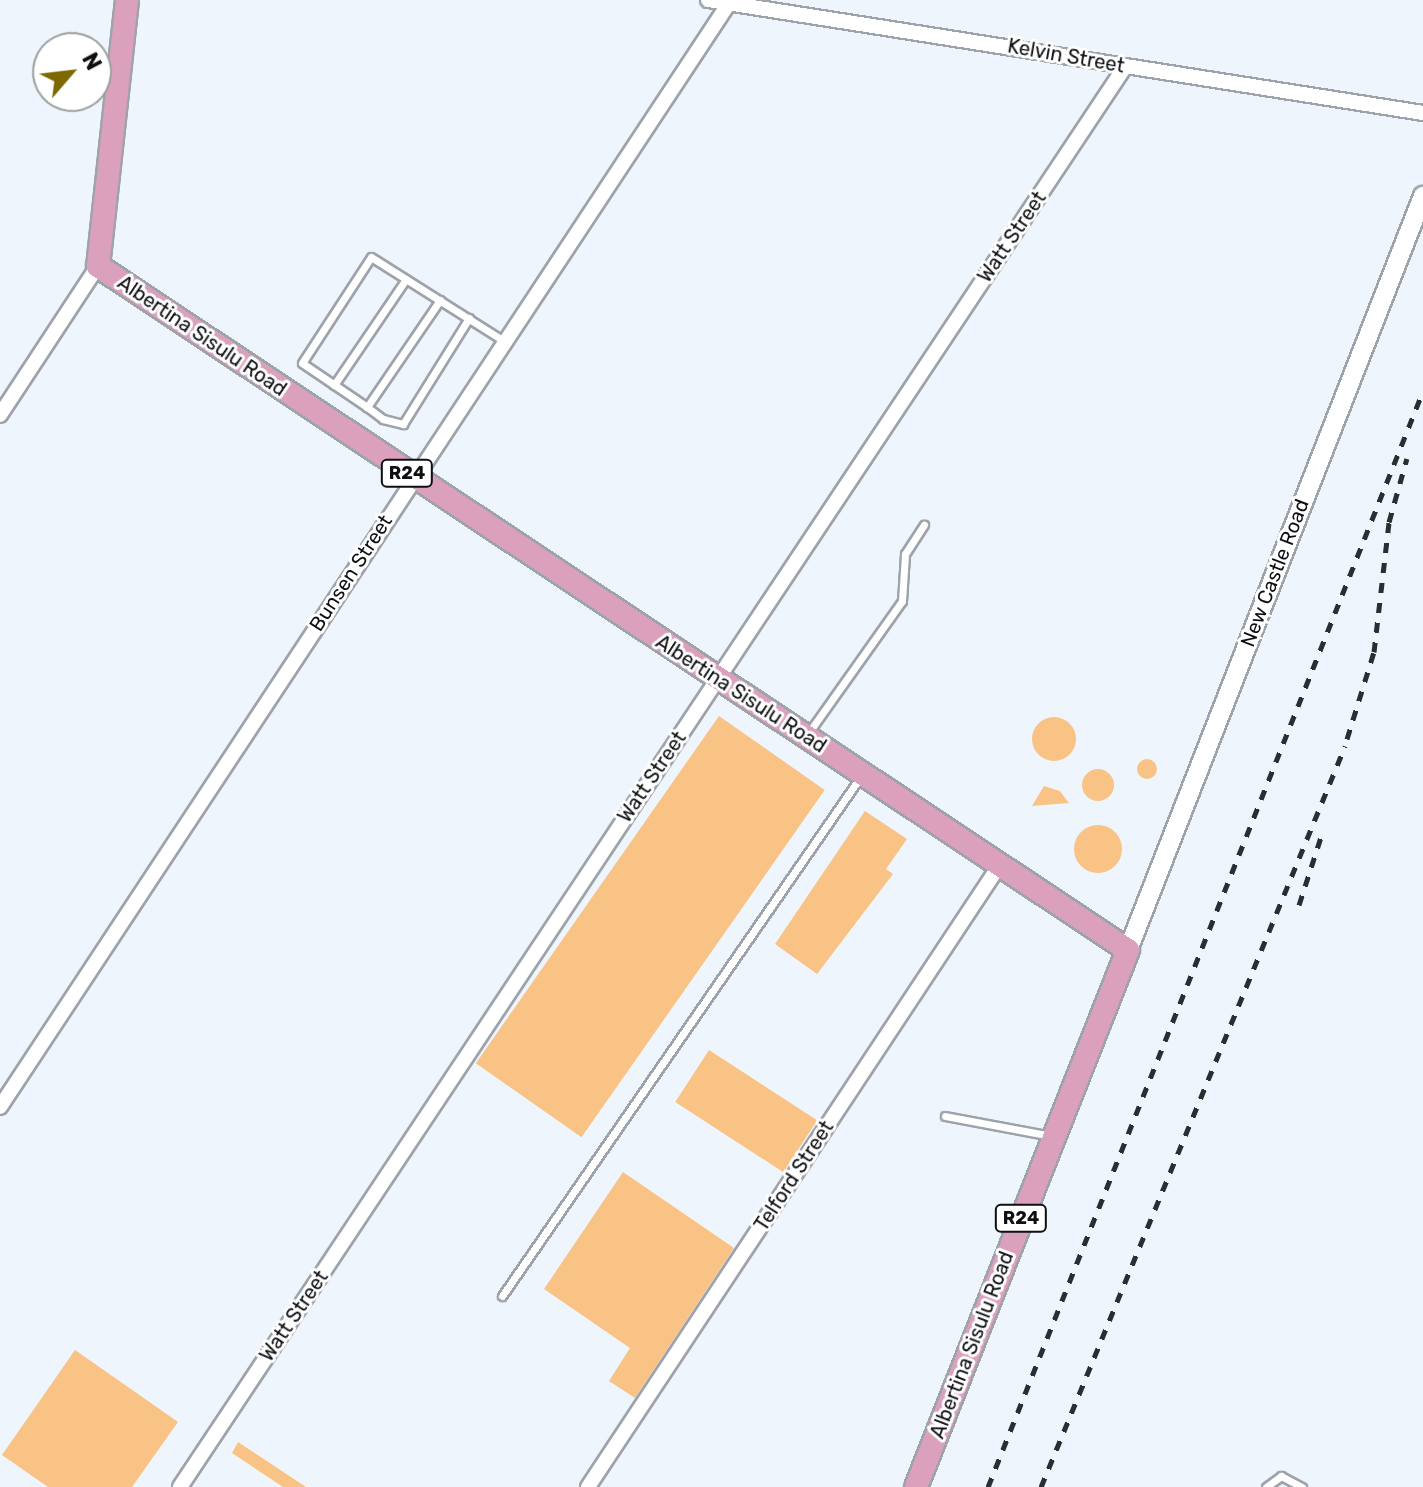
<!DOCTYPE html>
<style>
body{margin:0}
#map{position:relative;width:1423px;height:1487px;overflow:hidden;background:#eff5fd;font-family:Rubik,sans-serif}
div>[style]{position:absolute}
.building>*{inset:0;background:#f9c386;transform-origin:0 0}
.round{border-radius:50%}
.roads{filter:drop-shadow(2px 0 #9ea3ab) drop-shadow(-2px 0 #9ea3ab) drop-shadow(0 2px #9ea3ab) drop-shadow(0 -2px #9ea3ab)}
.service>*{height:7px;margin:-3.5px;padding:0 3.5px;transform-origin:3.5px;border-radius:3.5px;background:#fff}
.minor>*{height:14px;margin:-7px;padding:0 7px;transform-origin:7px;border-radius:7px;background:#fff}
.tertiary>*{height:18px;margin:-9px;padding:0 9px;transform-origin:9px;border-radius:9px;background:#fff}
.primary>*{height:22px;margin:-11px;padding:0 11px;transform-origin:11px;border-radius:11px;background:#dba0bc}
.rail>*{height:5px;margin-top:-2.5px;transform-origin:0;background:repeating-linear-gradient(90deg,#2b2e31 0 10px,transparent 0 20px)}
span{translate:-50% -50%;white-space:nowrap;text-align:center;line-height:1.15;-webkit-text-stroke:6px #fff;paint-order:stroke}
.shield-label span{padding:2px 6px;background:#fff;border:2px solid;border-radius:6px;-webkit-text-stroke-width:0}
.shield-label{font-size:18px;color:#0d0f12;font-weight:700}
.street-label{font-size:20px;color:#0d0f12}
.north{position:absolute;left:32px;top:32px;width:80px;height:80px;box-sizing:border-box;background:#fff;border:2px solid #9e9fa0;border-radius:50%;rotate:62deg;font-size:22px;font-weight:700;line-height:32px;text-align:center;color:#0d0f12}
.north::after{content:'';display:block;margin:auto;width:28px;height:36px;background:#7d6900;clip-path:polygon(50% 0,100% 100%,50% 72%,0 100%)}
</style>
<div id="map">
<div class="building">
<div style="left:719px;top:716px;width:129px;height:424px;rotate:35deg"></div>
<div class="round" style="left:1032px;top:717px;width:44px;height:44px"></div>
<div class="round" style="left:1137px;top:759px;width:20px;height:20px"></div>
<div class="round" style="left:1082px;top:769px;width:32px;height:32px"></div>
<div style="clip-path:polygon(1044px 786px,1060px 791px,1069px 803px,1032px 806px)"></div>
<div style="clip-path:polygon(865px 811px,907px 839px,886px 869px,893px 874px,817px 974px,775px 944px)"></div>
<div class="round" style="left:1074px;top:825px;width:48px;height:48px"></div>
<div style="left:709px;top:1050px;width:129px;height:62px;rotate:33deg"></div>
<div style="clip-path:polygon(623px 1172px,734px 1248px,635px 1398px,609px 1381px,630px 1348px,544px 1289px)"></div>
<div style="clip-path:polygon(75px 1350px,178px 1422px,132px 1487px,48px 1487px,2px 1455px)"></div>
<div style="clip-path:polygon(238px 1442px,306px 1487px,283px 1487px,232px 1453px)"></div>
</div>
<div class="roads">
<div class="service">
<div style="left:440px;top:300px;width:130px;rotate:124.3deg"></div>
<div style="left:367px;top:407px;width:20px;rotate:37deg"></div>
<div style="left:383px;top:419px;width:21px;rotate:14deg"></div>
<div style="left:403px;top:424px;width:125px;rotate:-58.1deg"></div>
<div style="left:334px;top:385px;width:128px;rotate:-55.8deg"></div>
<div style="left:367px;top:407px;width:78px;rotate:-145.9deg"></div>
<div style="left:302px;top:363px;width:126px;rotate:-56.9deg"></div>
<div style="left:371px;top:257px;width:157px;rotate:32.3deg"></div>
<div style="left:807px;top:735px;width:164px;rotate:-54.7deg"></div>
<div style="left:902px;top:601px;width:47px;rotate:-86.3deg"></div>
<div style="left:905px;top:554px;width:35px;rotate:-57deg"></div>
<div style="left:945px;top:1116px;width:109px;rotate:10.6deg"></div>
<div style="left:502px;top:1296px;width:632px;rotate:-55.38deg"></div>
<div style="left:1266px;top:1487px;width:19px;rotate:-36deg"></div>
<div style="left:1281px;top:1476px;width:24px;rotate:28deg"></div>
</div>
<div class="minor">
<div style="left:708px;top:0;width:724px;rotate:8.98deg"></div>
<div style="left:0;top:415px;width:178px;rotate:-56.7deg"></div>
<div style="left:0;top:1107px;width:1327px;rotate:-56.56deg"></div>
<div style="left:180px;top:1487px;width:1706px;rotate:-56.36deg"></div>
<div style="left:588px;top:1487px;width:745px;rotate:-56.5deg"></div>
</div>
<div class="tertiary">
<div style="left:1128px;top:950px;width:810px;rotate:-68.63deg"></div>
</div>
<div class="primary">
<div style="left:127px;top:0;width:268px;rotate:96.2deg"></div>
<div style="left:98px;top:266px;width:1236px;rotate:33.59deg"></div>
<div style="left:1128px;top:950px;width:577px;rotate:111.54deg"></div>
</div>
</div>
<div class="rail">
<div style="left:1347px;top:739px;width:91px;rotate:-72.8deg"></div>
<div style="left:1374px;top:652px;width:131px;rotate:-83.4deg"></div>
<div style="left:1389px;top:522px;width:66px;rotate:-74.3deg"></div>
<div style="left:1299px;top:905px;width:75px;rotate:-72.1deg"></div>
<div style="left:988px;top:1487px;width:1179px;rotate:-68.35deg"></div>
<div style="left:1041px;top:1487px;width:801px;rotate:-67.69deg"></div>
</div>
<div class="shield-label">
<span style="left:407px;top:473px">R24</span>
<span style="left:1021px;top:1218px">R24</span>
</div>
<div class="street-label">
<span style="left:1066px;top:56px;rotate:10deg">Kelvin Street</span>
<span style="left:1012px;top:237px;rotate:-56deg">Watt Street</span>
<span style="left:202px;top:336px;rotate:34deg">Albertina Sisulu Road</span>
<span style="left:351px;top:573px;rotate:-57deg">Bunsen Street</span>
<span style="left:1275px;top:573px;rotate:-69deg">New Castle Road</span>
<span style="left:741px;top:694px;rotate:33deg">Albertina Sisulu Road</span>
<span style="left:652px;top:777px;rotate:-56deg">Watt Street</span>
<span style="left:794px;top:1176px;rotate:-57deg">Telford Street</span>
<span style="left:294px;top:1316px;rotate:-56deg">Watt Street</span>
<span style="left:972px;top:1345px;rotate:-69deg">Albertina Sisulu Road</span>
</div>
<div class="north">N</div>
</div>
